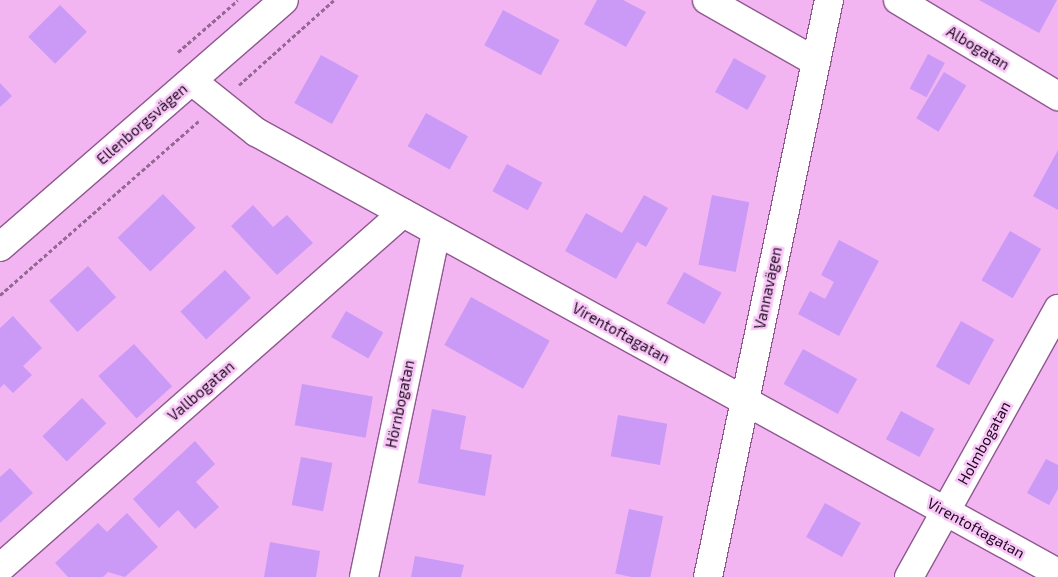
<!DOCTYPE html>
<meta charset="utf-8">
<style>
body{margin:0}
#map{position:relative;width:1058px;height:577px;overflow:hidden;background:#f2b5f1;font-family:"Exo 2",sans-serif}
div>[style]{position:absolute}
.building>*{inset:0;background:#ca9af6;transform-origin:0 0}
.path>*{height:3px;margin-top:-1.5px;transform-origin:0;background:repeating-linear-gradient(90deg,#946893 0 4px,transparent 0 6.5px)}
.roads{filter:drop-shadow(1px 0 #8f588f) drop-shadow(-1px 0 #8f588f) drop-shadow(0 1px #8f588f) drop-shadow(0 -1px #8f588f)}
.minor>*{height:28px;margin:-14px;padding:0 14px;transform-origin:14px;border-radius:14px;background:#fff}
span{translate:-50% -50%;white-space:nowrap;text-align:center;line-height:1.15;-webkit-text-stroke:5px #f8c7f7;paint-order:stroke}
.street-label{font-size:15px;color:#1e081e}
</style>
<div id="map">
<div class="building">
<div style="clip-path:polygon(597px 0,623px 0,646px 12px,626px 47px,584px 24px)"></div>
<div style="clip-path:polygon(979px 0,1057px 0,1039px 33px)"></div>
<div style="left:60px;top:5px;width:38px;height:45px;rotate:45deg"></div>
<div style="left:503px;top:10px;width:64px;height:40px;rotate:28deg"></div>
<div style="left:928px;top:54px;width:19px;height:39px;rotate:28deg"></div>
<div style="left:321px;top:55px;width:43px;height:55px;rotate:29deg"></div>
<div style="left:734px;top:58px;width:37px;height:39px;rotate:29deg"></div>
<div style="left:944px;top:72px;width:26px;height:54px;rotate:31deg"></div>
<div style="clip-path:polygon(0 83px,12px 96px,0 107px)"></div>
<div style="left:426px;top:113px;width:48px;height:38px;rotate:29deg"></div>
<div style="clip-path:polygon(1058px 150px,1058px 210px,1033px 196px)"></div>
<div style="left:507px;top:164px;width:40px;height:31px;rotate:28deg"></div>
<div style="left:163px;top:194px;width:47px;height:63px;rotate:46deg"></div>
<div style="clip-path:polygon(644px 195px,668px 208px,646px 247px,637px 242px,616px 279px,565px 251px,586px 213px,622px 233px)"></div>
<div style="left:712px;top:195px;width:38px;height:71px;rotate:11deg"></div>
<div style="clip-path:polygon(253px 205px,273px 227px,287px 215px,313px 243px,277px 275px,231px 226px)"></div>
<div style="left:1010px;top:231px;width:36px;height:57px;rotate:30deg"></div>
<div style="clip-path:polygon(839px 240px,879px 261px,839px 336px,798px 314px,810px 291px,825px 299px,834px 282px,821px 275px)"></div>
<div style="left:88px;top:266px;width:42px;height:52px;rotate:48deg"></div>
<div style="left:225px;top:270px;width:38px;height:61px;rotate:47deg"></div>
<div style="left:684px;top:272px;width:43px;height:36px;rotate:29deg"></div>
<div style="left:471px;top:297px;width:90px;height:55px;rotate:29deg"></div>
<div style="left:346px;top:311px;width:43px;height:30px;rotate:30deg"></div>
<div style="clip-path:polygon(13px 316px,42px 348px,23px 366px,32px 375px,13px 393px,4px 384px,0 388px,0 328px)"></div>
<div style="left:961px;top:321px;width:38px;height:52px;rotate:29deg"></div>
<div style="left:134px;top:344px;width:57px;height:48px;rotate:48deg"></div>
<div style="left:803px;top:349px;width:62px;height:40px;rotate:29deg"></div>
<div style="left:302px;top:384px;width:72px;height:42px;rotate:10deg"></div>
<div style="left:82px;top:398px;width:35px;height:55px;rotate:46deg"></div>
<div style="clip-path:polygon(432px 409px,466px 416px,460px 449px,492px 455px,485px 496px,418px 483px)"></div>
<div style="left:901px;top:411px;width:38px;height:32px;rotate:28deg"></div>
<div style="left:618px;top:415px;width:50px;height:42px;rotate:10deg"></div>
<div style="clip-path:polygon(195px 441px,215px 464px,196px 482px,219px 507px,195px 529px,178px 510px,159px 528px,133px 499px)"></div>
<div style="left:301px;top:457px;width:32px;height:49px;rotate:11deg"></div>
<div style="clip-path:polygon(1046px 459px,1058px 465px,1058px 489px,1049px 505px,1027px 493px)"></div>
<div style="clip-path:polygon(10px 468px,33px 493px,0 523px,0 477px)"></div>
<div style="left:825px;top:503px;width:41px;height:39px;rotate:29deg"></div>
<div style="left:629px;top:509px;width:35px;height:66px;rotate:12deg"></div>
<div style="clip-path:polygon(127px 513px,158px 547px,125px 577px,108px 572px,103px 577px,68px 577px,55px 563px,98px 523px,107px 532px)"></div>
<div style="clip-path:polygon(270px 542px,320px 551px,316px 577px,264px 577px)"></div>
<div style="clip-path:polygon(415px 556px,464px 565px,461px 577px,411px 577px)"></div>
</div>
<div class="path">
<div style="left:178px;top:52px;width:79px;rotate:-40.9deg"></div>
<div style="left:239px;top:85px;width:127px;rotate:-41.8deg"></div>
<div style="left:0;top:295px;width:264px;rotate:-41.2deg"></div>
</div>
<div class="roads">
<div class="minor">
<div style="left:707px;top:0;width:125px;rotate:29.6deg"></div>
<div style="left:898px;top:0;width:187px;rotate:31deg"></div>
<div style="left:192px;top:81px;width:82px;rotate:38.6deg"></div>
<div style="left:256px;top:132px;width:915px;rotate:28.81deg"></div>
<div style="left:0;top:247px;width:376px;rotate:-41deg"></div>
<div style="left:0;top:568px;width:537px;rotate:-41.38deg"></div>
<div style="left:364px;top:577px;width:353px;rotate:-78.2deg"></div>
<div style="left:708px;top:577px;width:590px;rotate:-78.16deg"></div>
<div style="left:909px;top:577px;width:307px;rotate:-60.9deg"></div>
</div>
</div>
<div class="street-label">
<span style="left:978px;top:48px;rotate:31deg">Albogatan</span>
<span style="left:142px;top:124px;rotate:-41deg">Ellenborgsvägen</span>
<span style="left:768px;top:288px;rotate:-78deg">Vannavägen</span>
<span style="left:621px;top:333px;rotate:29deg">Virentoftagatan</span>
<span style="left:201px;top:391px;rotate:-41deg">Vallbogatan</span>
<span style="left:400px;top:404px;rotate:-78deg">Hörnbogatan</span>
<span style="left:984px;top:443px;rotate:-61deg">Holmbogatan</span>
<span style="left:976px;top:528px;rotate:29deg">Virentoftagatan</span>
</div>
</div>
